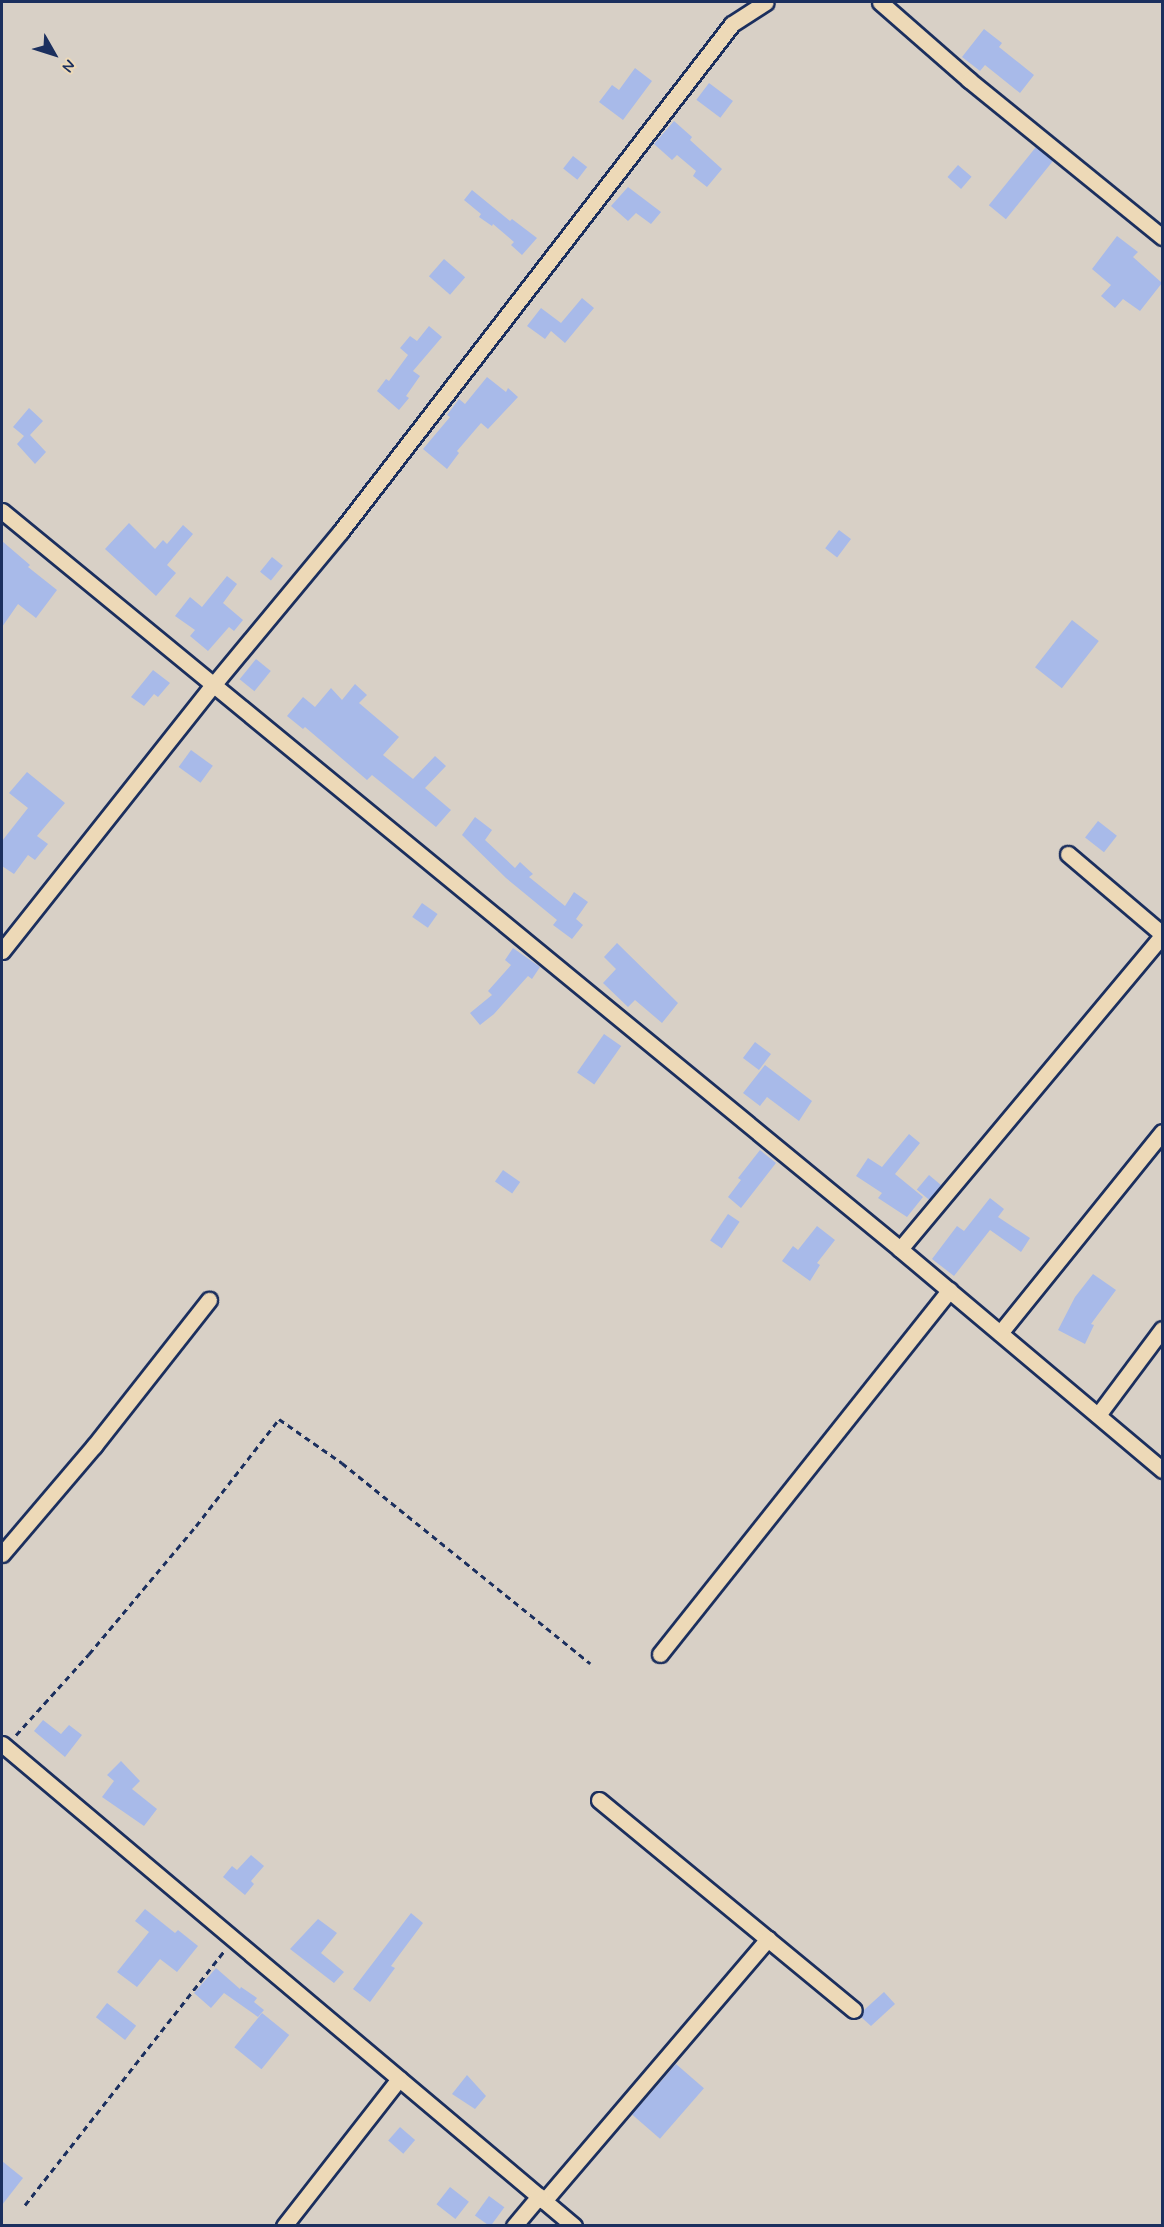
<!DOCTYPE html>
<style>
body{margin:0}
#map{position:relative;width:1164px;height:2227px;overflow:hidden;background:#d8d0c6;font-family:Mynerve,sans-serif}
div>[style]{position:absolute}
.building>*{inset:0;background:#a8bae9;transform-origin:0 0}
.path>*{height:3px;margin-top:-1.5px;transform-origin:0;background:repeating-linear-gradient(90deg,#1b2f5e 0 6px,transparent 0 10.5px)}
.roads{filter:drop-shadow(2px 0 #1b2f5e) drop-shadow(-2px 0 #1b2f5e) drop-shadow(0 2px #1b2f5e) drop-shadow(0 -2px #1b2f5e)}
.minor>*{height:15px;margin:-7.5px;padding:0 7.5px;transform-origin:7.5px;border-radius:7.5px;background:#edd9b7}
span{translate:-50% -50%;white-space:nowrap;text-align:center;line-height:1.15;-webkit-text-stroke:4.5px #edd9b7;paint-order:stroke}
.frame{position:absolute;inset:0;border:3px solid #1b2f5e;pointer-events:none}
.north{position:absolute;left:24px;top:24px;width:60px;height:60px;-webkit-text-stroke:4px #edd9b7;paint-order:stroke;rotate:129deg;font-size:16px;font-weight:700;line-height:24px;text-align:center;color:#1b2f5e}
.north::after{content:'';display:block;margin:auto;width:21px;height:27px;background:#1b2f5e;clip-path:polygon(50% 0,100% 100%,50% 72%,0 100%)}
</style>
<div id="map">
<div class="building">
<div style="clip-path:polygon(984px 29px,1002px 43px,999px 47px,1034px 75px,1020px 93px,985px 65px,980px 71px,962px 57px)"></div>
<div style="clip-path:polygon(635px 68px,652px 81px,623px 120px,599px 102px,612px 85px,619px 90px)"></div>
<div style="left:709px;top:83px;width:30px;height:21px;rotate:37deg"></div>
<div style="clip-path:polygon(674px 121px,692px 137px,690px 140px,722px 169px,707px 187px,693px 176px,696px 171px,677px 155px,672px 160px,654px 144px)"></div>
<div style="left:1036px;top:147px;width:22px;height:75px;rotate:39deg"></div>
<div style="left:573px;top:156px;width:18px;height:16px;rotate:38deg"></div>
<div style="left:958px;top:165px;width:18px;height:16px;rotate:41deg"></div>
<div style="clip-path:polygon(628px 187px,661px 212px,651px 224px,636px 213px,628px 221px,611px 206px)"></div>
<div style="clip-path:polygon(472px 190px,510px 221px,512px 219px,537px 238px,522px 255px,511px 245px,514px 242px,493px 224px,492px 226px,479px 217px,481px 214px,464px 200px)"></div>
<div style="clip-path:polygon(1117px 236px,1138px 252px,1133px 257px,1162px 283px,1140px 311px,1123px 299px,1115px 308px,1101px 296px,1111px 285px,1092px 269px)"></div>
<div style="left:444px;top:259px;width:28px;height:23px;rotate:41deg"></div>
<div style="clip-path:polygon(582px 298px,594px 308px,565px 343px,551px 331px,545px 339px,527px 326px,541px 308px,561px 323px)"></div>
<div style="clip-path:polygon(429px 326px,442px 337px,413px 371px,420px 376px,406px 396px,409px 398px,399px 410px,377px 391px,386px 379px,389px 381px,408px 355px,400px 348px,410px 336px,417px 341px)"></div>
<div style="clip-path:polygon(487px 377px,506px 392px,508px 388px,518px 397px,488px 429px,481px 423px,457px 451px,459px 453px,447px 469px,423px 449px,450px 417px,447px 415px,459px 399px,465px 404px)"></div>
<div style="clip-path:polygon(29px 408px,43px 421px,30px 435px,46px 452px,35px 464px,17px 444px,24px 436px,13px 427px)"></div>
<div style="clip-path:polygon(129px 523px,155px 549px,163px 540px,167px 544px,183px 525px,193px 534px,167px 565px,176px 573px,156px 596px,105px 549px)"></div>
<div style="left:839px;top:530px;width:15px;height:23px;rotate:37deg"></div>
<div style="clip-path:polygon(2px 541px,30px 565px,28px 567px,57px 590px,36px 618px,18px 604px,2px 627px)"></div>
<div style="left:272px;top:557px;width:14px;height:19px;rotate:39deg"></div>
<div style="clip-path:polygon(227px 576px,237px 584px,223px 603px,243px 620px,234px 631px,229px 627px,208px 651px,190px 636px,195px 630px,175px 616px,190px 597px,202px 607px)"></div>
<div style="left:1072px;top:620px;width:34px;height:60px;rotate:38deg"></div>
<div style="left:256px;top:659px;width:19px;height:26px;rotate:39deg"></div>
<div style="clip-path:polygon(153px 670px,170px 683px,158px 697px,154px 694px,144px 706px,131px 697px)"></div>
<div style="clip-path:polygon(355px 684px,367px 695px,359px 703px,399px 737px,383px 755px,413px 779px,435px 756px,446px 766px,425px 788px,451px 810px,436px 827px,372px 775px,367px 780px,305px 727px,303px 729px,287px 716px,303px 697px,315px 707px,331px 688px,342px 700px)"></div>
<div style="left:191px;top:750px;width:27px;height:21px;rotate:36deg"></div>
<div style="clip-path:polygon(27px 772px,65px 803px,37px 836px,48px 844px,35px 860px,28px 855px,14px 874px,2px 866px,2px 841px,28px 808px,9px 793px)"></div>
<div style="clip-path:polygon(475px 817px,492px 830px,485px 840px,515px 868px,520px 862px,533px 874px,529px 877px,565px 906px,574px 892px,588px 902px,576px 919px,583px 925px,572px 939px,553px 925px,557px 920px,506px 878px,462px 835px)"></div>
<div style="left:1098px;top:821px;width:24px;height:21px;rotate:38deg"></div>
<div style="left:422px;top:903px;width:19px;height:17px;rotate:35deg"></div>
<div style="clip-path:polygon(617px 943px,678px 1003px,662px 1023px,635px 1000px,628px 1007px,603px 983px,616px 969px,604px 957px)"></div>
<div style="clip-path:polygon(513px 948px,540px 967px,532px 979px,528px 976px,494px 1014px,480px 1025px,470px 1013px,492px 995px,488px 991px,511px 965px,505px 960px)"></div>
<div style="left:604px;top:1034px;width:21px;height:47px;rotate:35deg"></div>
<div style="left:755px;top:1042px;width:20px;height:20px;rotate:37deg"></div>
<div style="clip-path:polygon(765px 1065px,812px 1101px,799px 1121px,767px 1097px,760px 1106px,743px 1093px)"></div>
<div style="clip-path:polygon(909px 1134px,920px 1143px,895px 1174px,923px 1197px,907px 1217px,878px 1198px,882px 1193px,856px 1176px,868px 1158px,882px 1167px)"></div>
<div style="clip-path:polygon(760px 1150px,776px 1163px,741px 1208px,728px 1197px,741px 1180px,738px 1178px)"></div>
<div style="left:503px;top:1170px;width:21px;height:14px;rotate:35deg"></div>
<div style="left:929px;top:1175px;width:16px;height:19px;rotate:40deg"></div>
<div style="clip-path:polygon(990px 1198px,1004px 1209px,998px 1217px,1030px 1238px,1021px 1252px,990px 1230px,954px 1276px,932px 1259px,957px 1226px,964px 1231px)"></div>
<div style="left:728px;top:1214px;width:14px;height:32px;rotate:34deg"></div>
<div style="clip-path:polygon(817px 1226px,835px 1240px,817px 1263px,820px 1265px,810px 1281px,782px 1261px,793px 1246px,798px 1250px)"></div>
<div style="clip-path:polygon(1093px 1274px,1116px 1290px,1091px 1324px,1094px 1325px,1085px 1344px,1058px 1330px,1075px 1297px)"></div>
<div style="clip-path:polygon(43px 1720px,61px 1734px,69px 1725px,82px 1735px,65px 1757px,34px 1731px)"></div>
<div style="clip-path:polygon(121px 1761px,140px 1781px,132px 1789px,157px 1809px,144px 1826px,102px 1797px,114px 1781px,107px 1775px)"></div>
<div style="clip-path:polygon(251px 1855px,264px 1866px,251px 1881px,254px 1884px,245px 1895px,223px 1877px,232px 1866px,237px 1870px)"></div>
<div style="clip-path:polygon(145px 1909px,175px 1933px,178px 1930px,198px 1946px,177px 1972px,160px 1959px,137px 1987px,117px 1972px,149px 1932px,135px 1921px)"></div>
<div style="clip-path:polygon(411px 1913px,423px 1923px,391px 1966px,395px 1968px,370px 2002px,353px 1989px)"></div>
<div style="clip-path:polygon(318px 1919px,337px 1933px,321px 1953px,344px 1972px,334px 1983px,290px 1949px)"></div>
<div style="clip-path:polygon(216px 1968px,240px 1989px,241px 1987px,257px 1998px,254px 2002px,264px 2010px,258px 2017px,224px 1993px,211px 2008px,194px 1993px)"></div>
<div style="clip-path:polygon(884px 1992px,895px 2004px,871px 2026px,861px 2017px,864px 2010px)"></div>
<div style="left:107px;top:2003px;width:37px;height:18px;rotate:38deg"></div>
<div style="left:262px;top:2013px;width:35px;height:44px;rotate:39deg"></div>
<div style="left:676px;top:2064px;width:37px;height:67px;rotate:41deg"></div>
<div style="clip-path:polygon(467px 2075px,486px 2096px,475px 2109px,452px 2094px)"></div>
<div style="left:400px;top:2127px;width:20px;height:18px;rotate:41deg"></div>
<div style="clip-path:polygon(2px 2161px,23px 2178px,2px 2205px)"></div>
<div style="left:450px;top:2187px;width:24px;height:22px;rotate:38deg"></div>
<div style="left:489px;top:2196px;width:19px;height:24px;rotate:36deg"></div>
</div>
<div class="path">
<div style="left:16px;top:1735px;width:109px;rotate:-48deg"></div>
<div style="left:89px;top:1654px;width:167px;rotate:-50.1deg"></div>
<div style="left:196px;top:1526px;width:135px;rotate:-52.2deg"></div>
<div style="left:279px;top:1419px;width:77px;rotate:34.9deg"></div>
<div style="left:342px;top:1463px;width:319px;rotate:38.9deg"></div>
<div style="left:25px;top:2205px;width:324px;rotate:-51.9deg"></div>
</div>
<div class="roads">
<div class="minor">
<div style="left:880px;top:2px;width:118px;rotate:41.2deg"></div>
<div style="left:969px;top:80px;width:249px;rotate:39.1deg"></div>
<div style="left:2px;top:511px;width:1162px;rotate:39.41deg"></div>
<div style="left:900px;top:1249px;width:343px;rotate:40.1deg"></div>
<div style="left:1068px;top:854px;width:123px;rotate:40.4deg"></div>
<div style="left:2px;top:951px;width:341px;rotate:-51.6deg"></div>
<div style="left:214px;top:684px;width:199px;rotate:-50.3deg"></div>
<div style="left:341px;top:531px;width:640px;rotate:-52.36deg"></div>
<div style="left:732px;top:24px;width:40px;rotate:-32.9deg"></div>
<div style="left:900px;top:1249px;width:408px;rotate:-50.1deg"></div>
<div style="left:1000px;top:1333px;width:258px;rotate:-51.1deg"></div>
<div style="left:1098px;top:1415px;width:107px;rotate:-53.3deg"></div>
<div style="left:2px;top:1554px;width:142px;rotate:-49.6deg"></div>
<div style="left:94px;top:1446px;width:186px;rotate:-51.8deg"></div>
<div style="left:660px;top:1654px;width:465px;rotate:-51.5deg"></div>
<div style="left:2px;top:1744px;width:748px;rotate:40.12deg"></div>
<div style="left:599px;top:1800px;width:330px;rotate:39.5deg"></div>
<div style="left:544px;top:2201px;width:345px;rotate:-49.5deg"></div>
<div style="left:284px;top:2226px;width:187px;rotate:-52deg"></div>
<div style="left:514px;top:2226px;width:39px;rotate:-50deg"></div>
</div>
</div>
<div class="frame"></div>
<div class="north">N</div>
</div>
